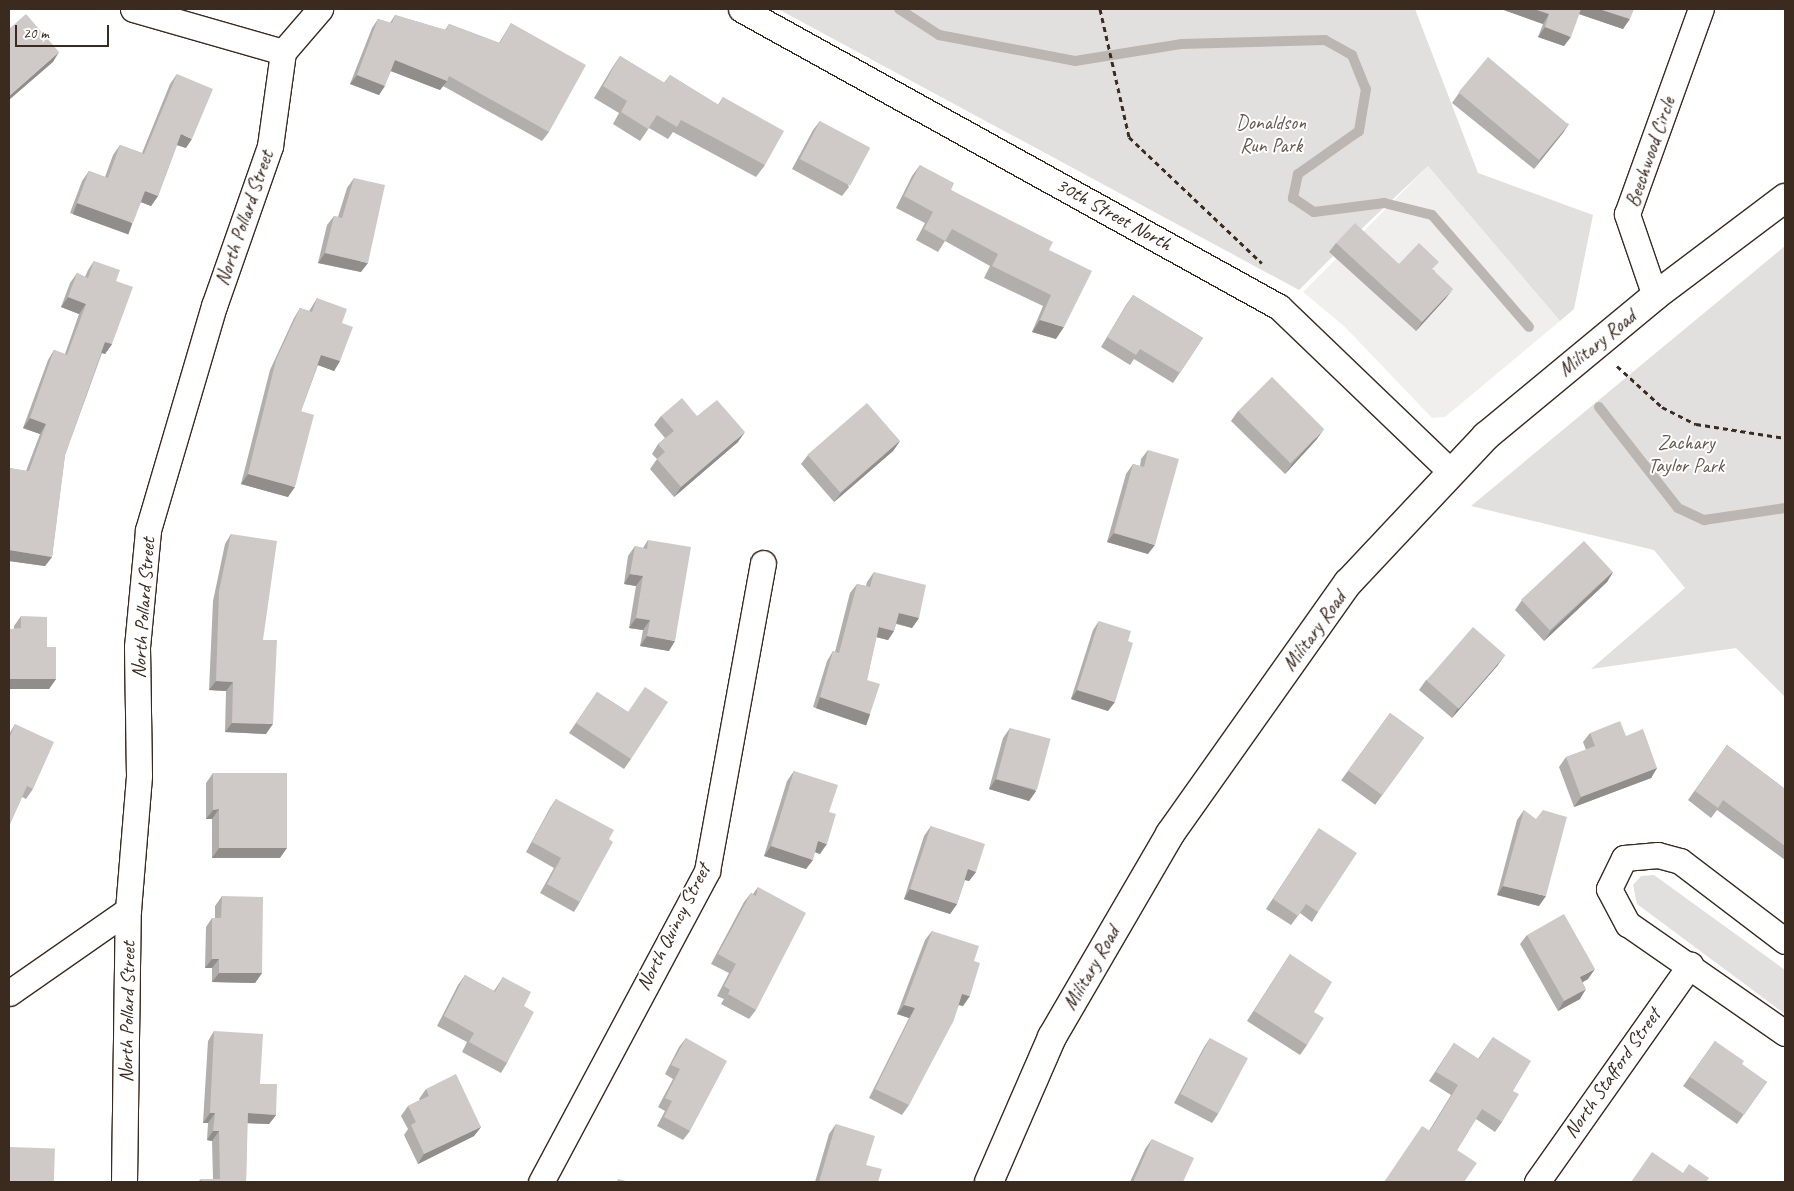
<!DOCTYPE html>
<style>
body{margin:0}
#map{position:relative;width:1794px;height:1191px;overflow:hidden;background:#fff;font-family:Caveat,sans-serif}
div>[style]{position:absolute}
.built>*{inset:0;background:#f1efee}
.green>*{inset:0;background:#e2e0de}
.stream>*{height:10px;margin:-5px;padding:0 5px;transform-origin:5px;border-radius:5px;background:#bcb6b3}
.path>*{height:3px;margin-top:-1.5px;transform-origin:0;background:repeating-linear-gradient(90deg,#3b2a1e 0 5px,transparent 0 9px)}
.roads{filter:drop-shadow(1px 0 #3b2a1e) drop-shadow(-1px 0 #3b2a1e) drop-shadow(0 1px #3b2a1e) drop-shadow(0 -1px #3b2a1e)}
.minor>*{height:25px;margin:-12.5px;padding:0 12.5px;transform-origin:12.5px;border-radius:12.5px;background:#fff}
.secondary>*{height:28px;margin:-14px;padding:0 14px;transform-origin:14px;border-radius:14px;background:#fff}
.wall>*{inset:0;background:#b2aeab;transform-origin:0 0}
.shaded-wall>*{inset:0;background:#918d8b;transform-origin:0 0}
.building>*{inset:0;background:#cfcac7;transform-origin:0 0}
span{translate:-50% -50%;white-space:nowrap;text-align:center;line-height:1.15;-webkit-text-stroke:4px #fff;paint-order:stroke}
.park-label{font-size:20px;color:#65584e}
.street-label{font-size:20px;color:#3b2a1e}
.frame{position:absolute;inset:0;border:10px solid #3b2a1e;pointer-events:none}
.scale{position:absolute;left:15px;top:25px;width:94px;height:22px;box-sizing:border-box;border:2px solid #3b2a1e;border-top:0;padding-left:6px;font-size:15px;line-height:18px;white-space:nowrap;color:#3b2a1e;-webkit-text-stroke:4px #fff;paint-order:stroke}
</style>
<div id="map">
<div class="built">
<div style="clip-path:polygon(1428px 166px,1560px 321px,1445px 417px,1432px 418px,1345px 327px,1303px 292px,1336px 259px,1329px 252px,1356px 239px)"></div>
</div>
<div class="green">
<div style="clip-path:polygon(778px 9px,1415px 9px,1478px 173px,1593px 215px,1574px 309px,1560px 321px,1428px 166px,1353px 237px,1330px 253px,1333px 256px,1299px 290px)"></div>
<div style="clip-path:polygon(1785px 246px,1785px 697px,1736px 648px,1591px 669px,1685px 588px,1654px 550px,1471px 506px)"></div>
<div style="clip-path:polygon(1654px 875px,1785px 970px,1785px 1014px,1637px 904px,1633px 885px,1641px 876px)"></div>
</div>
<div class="stream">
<div style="left:899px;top:9px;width:48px;rotate:33deg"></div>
<div style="left:939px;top:35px;width:138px;rotate:10.8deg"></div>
<div style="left:1075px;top:61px;width:107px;rotate:-9.1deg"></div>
<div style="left:1181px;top:44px;width:144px;rotate:-1.6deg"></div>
<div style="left:1325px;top:40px;width:31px;rotate:29deg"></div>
<div style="left:1352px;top:55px;width:37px;rotate:68deg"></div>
<div style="left:1366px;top:89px;width:43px;rotate:99.5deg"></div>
<div style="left:1359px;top:131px;width:75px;rotate:144.8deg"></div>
<div style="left:1298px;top:174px;width:25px;rotate:102deg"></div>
<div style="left:1293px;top:198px;width:25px;rotate:34deg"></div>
<div style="left:1314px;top:212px;width:71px;rotate:-7.3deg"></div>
<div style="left:1384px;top:203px;width:49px;rotate:14deg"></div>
<div style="left:1432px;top:215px;width:148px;rotate:49.1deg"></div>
<div style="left:1599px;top:407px;width:128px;rotate:52deg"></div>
<div style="left:1678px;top:508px;width:29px;rotate:25deg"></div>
<div style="left:1704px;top:520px;width:82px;rotate:-8.4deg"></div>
</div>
<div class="path">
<div style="left:1100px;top:9px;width:131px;rotate:77.2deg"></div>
<div style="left:1129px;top:137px;width:183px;rotate:43.5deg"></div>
<div style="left:1617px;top:366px;width:61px;rotate:42.3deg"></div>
<div style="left:1662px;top:407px;width:38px;rotate:27deg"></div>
<div style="left:1696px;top:424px;width:90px;rotate:8.9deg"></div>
</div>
<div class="roads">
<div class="minor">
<div style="left:133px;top:9px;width:156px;rotate:16deg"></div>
<div style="left:741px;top:9px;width:615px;rotate:28.98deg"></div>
<div style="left:1279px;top:307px;width:237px;rotate:43.8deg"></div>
<div style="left:283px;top:52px;width:57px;rotate:-49.3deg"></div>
<div style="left:1655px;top:296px;width:87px;rotate:-108.9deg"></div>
<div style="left:1627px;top:214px;width:218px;rotate:-70.2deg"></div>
<div style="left:1785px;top:941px;width:132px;rotate:-142.7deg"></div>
<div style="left:1680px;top:861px;width:23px;rotate:-165deg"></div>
<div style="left:1658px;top:855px;width:34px;rotate:175deg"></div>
<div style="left:1624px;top:858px;width:34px;rotate:116deg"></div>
<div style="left:1609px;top:889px;width:40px;rotate:62deg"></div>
<div style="left:1628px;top:924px;width:191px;rotate:34.8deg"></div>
<div style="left:9px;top:993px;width:145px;rotate:-34.9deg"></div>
<div style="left:124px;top:1182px;width:272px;rotate:-89.2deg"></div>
<div style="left:128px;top:910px;width:135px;rotate:-85.3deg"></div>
<div style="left:139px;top:775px;width:128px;rotate:-90.9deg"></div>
<div style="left:137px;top:647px;width:118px;rotate:-84.6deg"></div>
<div style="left:148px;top:530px;width:234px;rotate:-73.6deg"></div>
<div style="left:214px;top:306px;width:170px;rotate:-70.7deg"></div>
<div style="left:270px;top:146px;width:95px;rotate:-82.1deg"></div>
<div style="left:541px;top:1182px;width:353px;rotate:-61.9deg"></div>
<div style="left:707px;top:871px;width:313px;rotate:-79.7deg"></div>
<div style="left:1537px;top:1182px;width:266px;rotate:-54.8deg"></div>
</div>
<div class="secondary">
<div style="left:989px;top:1182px;width:158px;rotate:-66.5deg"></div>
<div style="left:1052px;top:1037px;width:235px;rotate:-59.8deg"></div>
<div style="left:1170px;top:834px;width:308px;rotate:-54.7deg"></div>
<div style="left:1348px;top:583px;width:202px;rotate:-46.8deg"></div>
<div style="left:1486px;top:436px;width:219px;rotate:-39.6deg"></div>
<div style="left:1655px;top:296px;width:163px;rotate:-37deg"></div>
</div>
</div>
<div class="wall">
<div style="clip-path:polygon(1501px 9px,1634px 9px,1623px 29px,1579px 14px,1564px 46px,1538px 37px,1543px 24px)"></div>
<div style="clip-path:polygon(395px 15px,445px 30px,449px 24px,499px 43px,511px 23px,549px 132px,542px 141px,443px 86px,440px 90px,391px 71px,379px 95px,350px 84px,372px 28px,378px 19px,390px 23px)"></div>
<div style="clip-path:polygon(620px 56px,664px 83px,670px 75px,718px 105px,723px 97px,765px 165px,756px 177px,673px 132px,668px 139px,649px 128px,640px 141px,613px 124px,619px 113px,594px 98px,612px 68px)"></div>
<div style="clip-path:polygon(177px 74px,186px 148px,177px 145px,158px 196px,151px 206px,141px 202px,126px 233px,70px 213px,82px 181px,89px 171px,105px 177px,113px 155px,120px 145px,142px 153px,170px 84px)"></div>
<div style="clip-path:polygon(1459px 93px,1569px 124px,1534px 169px,1452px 103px)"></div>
<div style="clip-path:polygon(820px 121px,849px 187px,842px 196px,792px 169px,813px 130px)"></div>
<div style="clip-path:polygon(920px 165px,951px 190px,1049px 250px,1056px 339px,1032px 332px,1043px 306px,984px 278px,990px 266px,945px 241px,938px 252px,916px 240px,925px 223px,896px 208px,912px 176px)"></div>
<div style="clip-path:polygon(354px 178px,361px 272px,318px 263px,327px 225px,334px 216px,338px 217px,347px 188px)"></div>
<div style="clip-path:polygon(1336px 243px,1399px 264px,1434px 270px,1446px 298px,1416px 331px,1329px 252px)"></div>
<div style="clip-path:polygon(94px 261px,116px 281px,112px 344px,105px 354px,102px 353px,65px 455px,52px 557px,45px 566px,9px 561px,9px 468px,26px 471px,40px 434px,23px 428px,48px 360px,54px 350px,65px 354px,79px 314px,61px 307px,70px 283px,77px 273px,85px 277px,88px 270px)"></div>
<div style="clip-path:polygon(1133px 295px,1203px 338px,1173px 383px,1134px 359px,1130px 365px,1101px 347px,1126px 305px)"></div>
<div style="clip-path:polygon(317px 298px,342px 323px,340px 361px,334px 371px,318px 365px,301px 411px,288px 497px,241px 484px,270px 370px,294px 318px,300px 308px,309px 311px,311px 308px)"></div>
<div style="clip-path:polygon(1238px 411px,1317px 439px,1285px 474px,1231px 421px)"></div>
<div style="clip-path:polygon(661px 416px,697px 416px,738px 442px,674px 497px,650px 469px,657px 459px,652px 454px,658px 444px,665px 438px,654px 425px)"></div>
<div style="clip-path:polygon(900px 441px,893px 451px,834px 502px,801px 464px,808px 455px)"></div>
<div style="clip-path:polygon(1148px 450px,1148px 554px,1107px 542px,1126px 474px,1133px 464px,1140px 466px,1141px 459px)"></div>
<div style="clip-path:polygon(231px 534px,263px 640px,266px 734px,225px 732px,226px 691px,209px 690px,213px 601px,225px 544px)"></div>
<div style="clip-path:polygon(648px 540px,669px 651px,640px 646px,643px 630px,629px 628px,636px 586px,624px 584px,628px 556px,635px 546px,643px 548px)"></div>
<div style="clip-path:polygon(874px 572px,919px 618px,912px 628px,896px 624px,894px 631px,888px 640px,876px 637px,867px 680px,870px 714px,863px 724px,813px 707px,827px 661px,833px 651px,835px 652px,850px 593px,857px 584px,866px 586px,867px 582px)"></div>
<div style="clip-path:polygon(1613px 572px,1607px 582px,1544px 641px,1515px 610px,1522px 600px)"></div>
<div style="clip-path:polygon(21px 616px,47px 647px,56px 679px,49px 689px,9px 689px,9px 631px,10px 629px,14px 629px,14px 626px)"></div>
<div style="clip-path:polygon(1099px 621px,1108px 711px,1071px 699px,1093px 630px)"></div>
<div style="clip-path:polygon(1498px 665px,1452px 718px,1419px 690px,1426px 680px)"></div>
<div style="clip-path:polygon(597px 692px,628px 712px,631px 759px,624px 769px,569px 733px)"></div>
<div style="left:1390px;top:713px;width:42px;height:83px;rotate:36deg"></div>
<div style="clip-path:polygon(15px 724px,33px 789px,26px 799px,22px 797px,9px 826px,9px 734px)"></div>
<div style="clip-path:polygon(1010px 728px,1036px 791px,1029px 801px,989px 789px,1003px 738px)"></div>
<div style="clip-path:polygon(1590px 733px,1657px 768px,1651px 778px,1574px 807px,1559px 767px,1566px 757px,1586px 750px,1583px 742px)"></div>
<div style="clip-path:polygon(1727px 745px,1785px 789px,1785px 860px,1717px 810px,1711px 818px,1688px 800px)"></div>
<div style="clip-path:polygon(794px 771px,829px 812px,820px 854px,815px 852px,806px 869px,764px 856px,787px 781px)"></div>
<div style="clip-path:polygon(213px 773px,280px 858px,212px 858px,212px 819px,206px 819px,206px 783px)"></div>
<div style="clip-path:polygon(556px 799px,609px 839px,580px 902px,574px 912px,540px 893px,554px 868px,526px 852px,550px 808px)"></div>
<div style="clip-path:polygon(1524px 810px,1539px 906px,1497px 895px,1517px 820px)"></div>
<div style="clip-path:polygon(931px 826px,976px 872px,969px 881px,965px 880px,957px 904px,950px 914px,904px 899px,924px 836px)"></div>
<div style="clip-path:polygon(1319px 828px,1318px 912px,1312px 922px,1300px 913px,1291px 925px,1266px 909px)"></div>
<div style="clip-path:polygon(758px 887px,756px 1010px,749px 1019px,721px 1004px,724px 999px,717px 996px,729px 973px,711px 964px,744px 902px,751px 893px,753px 894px)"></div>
<div style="clip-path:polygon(222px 896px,262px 973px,255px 983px,212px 982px,212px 968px,205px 968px,206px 927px,212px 918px,215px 918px,215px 906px)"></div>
<div style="clip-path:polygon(932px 931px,974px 961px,963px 1006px,959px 1005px,909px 1105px,902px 1115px,869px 1098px,909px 1018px,897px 1014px,925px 940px)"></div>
<div style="clip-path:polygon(1527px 935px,1588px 979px,1583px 982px,1580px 999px,1558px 1011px,1520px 944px)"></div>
<div style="clip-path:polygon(1290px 954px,1314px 1012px,1307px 1045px,1300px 1055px,1247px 1021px)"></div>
<div style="clip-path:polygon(465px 975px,494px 991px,503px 977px,524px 1006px,507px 1063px,501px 1073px,462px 1052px,467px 1042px,437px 1026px,458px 985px)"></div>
<div style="clip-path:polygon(214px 1031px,260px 1084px,276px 1115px,269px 1124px,247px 1123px,246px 1182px,198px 1182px,201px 1179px,213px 1179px,212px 1141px,207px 1140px,208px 1123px,203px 1123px,208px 1041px)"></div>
<div style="clip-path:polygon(1493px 1037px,1513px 1091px,1502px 1122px,1495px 1132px,1476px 1119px,1457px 1150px,1429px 1131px,1451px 1095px,1429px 1081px,1454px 1043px,1478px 1059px)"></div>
<div style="clip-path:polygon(686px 1038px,690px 1131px,683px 1140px,657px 1126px,665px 1111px,658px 1107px,673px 1079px,665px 1074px,679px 1047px)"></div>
<div style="clip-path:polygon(1210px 1038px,1218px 1114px,1212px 1123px,1174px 1103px,1204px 1047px)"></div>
<div style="clip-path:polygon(1715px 1041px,1742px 1065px,1767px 1082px,1737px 1124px,1683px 1086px)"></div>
<div style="clip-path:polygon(426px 1089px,481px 1127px,474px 1136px,418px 1164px,404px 1135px,408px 1129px,401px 1116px,408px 1106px,420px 1100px,419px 1099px)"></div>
<div style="clip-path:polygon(836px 1124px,866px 1165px,878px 1182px,815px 1182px,829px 1134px)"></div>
<div style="clip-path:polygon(1152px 1139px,1183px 1182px,1130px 1182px,1145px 1149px)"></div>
</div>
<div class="shaded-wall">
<div style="clip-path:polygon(1501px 9px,1534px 9px,1549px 14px,1543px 24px)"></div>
<div style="clip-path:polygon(1579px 9px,1599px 9px,1630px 19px,1623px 29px,1576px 13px)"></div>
<div style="clip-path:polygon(1545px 27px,1571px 37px,1564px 46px,1538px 37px)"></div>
<div style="clip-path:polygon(59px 52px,53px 62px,9px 100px,9px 96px)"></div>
<div style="clip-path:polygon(395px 60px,447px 81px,440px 90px,388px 70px)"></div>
<div style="clip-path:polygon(357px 75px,385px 86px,379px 95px,350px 84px)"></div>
<div style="clip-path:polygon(1569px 124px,1563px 133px,1534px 169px,1541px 159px)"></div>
<div style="clip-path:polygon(181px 134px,192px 139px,186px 148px,174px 144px)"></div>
<div style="clip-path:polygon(145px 191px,158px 196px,151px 206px,138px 201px)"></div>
<div style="left:77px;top:203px;width:59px;height:12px;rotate:20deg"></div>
<div style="clip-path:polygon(325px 253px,368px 263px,361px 272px,318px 263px)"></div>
<div style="clip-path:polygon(1453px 289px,1446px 298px,1416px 331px,1422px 322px)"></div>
<div style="clip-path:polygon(68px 297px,86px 304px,79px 314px,61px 307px)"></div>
<div style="clip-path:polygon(1040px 320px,1064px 327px,1056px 339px,1032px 332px)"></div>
<div style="clip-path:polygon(105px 342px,112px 344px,105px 354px,99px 352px)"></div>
<div style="clip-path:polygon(321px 355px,340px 361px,334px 371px,315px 364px)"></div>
<div style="clip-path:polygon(30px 418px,46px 424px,40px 434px,23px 428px)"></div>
<div style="clip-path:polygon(1324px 429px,1317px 439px,1285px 474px,1292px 464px)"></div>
<div style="clip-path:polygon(745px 432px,738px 442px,674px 497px,681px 487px)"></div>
<div style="clip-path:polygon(900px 441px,893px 451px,834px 502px,841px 493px)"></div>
<div style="clip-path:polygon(248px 474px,295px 487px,288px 497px,241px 484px)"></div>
<div style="clip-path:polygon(1114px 533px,1155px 545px,1148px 554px,1107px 542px)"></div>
<div style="clip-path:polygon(9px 550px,52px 557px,45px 566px,9px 561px)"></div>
<div style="clip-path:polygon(1613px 572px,1607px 582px,1544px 641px,1551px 631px)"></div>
<div style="clip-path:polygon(630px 574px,643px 576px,636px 586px,624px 584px)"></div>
<div style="clip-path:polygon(899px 613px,919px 618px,912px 628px,892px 622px)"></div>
<div style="clip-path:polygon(636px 618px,650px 620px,643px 630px,629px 628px)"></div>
<div style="clip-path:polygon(879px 627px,894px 631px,888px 640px,872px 636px)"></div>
<div style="clip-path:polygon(647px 636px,675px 641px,669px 651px,640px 646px)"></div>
<div style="clip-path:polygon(1505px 655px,1498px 665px,1452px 718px,1458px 708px)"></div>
<div style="clip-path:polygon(10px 679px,56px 679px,49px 689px,9px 689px,9px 681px)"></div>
<div style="clip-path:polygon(216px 681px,233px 682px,226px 691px,209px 690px)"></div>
<div style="clip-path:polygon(1077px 690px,1115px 702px,1108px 711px,1071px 699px)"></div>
<div style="left:820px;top:697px;width:53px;height:12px;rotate:19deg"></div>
<div style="clip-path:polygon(232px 723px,273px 724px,266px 734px,225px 732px)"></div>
<div style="clip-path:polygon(1657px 768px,1651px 778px,1574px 807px,1581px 797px)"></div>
<div style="clip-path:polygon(996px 779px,1036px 791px,1029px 801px,989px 789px)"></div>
<div style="clip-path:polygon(219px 809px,212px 819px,206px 819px,213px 810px)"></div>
<div style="clip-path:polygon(818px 841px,827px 844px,820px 854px,812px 851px)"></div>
<div style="clip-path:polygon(771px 846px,813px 860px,806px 869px,764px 856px)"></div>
<div style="clip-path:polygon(219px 848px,287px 848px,280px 858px,212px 858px)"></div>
<div style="clip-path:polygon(968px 869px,976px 872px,969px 881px,961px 879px)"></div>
<div style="clip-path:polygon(1503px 886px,1546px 896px,1539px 906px,1497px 895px)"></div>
<div style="clip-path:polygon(910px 889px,957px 904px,950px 914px,904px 899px)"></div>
<div style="clip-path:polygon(212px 959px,219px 959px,212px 968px,205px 968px)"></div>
<div style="clip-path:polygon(1595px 969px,1588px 979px,1574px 987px,1580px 977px)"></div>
<div style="clip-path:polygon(219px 973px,262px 973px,255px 983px,212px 982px)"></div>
<div style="clip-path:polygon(1586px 989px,1580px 999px,1558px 1011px,1564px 1001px)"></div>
<div style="clip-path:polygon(962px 994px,970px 996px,963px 1006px,955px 1004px)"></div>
<div style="clip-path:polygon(904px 1005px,915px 1008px,909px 1018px,897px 1014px)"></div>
<div style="clip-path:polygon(210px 1113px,215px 1113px,208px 1123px,203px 1123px)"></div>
<div style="clip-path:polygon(248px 1113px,276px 1115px,269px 1124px,241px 1123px)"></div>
<div style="clip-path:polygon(481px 1127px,474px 1136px,418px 1164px,424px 1154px)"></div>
<div style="clip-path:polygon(213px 1131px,219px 1131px,212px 1141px,207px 1140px)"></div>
</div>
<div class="building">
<div style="clip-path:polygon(1534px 9px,1581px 9px,1571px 37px,1545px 27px,1549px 14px)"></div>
<div style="clip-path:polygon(1599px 9px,1634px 9px,1630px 19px)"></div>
<div style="clip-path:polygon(26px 14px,59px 52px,9px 96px,9px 29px)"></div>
<div style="clip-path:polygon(395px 15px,446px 30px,449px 24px,500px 43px,511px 23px,586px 65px,549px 132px,449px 76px,447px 81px,395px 60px,385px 86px,357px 75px,378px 19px,392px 23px)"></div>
<div style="clip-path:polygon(620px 56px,665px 83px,670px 75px,719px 105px,723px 97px,784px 131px,765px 165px,681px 120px,677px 127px,657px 115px,648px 129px,621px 112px,627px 101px,603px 86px)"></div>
<div style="left:1488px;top:57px;width:105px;height:46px;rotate:40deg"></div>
<div style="clip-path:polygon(177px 74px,213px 89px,192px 139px,181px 134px,158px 196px,145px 191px,133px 223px,77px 203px,89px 171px,108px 178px,120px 145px,144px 154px)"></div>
<div style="left:820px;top:121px;width:57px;height:43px;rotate:28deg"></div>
<div style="clip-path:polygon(920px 165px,954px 183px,951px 190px,1053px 242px,1049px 250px,1092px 271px,1064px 327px,1040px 320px,1051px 295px,992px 266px,998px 254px,952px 229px,945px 241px,924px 229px,933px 212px,904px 196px)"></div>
<div style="clip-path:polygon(354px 178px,385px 185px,368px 263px,325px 253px,334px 216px,342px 218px)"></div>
<div style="clip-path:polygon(1355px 223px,1399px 264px,1419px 243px,1439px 262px,1432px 269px,1453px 289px,1422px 322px,1336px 243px)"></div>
<div style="clip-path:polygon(94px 261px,120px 270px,116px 281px,133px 287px,112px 344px,105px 342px,65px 455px,52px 557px,9px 550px,9px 519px,10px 513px,9px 513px,9px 468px,29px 471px,46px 424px,30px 418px,54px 350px,67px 355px,86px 304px,68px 297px,77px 273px,88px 278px)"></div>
<div style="clip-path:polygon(1133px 295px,1203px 338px,1180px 373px,1140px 349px,1136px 355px,1107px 337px)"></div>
<div style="clip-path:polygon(317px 298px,347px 309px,342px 323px,353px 327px,340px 361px,321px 355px,301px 411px,314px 415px,295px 487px,248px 474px,276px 360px,300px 308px,312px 312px)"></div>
<div style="left:1272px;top:377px;width:74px;height:48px;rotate:45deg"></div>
<div style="clip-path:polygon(682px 398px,697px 416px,717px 400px,745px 432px,681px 487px,657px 459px,665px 452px,658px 444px,674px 431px,661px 416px)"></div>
<div style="left:867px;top:403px;width:50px;height:79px;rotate:49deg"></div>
<div style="clip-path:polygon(1148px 450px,1179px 459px,1155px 545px,1114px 533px,1133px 464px,1144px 467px)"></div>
<div style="clip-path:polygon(231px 534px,277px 541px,263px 640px,277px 640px,273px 724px,232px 723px,233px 682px,216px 681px,219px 591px)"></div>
<div style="clip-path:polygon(648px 540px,691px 547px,675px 641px,647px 636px,650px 620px,636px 618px,643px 576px,630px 574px,635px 546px,647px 549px)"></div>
<div style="left:1584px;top:541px;width:42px;height:86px;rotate:47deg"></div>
<div style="clip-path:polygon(874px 572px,926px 585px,919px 618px,899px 613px,894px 631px,879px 627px,867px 680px,880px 684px,870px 714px,820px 697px,833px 651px,839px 653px,857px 584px,870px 587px)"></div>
<div style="clip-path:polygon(21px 616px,47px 617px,47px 647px,56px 647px,56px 679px,10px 679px,10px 629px,21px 628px)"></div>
<div style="clip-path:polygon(1099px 621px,1131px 631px,1128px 641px,1133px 643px,1115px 702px,1077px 690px)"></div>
<div style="left:1473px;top:627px;width:43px;height:71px;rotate:41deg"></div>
<div style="clip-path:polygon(645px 687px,668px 702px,631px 759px,576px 723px,597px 692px,628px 712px)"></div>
<div style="left:1390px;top:713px;width:42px;height:71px;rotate:36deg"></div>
<div style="clip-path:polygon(1620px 721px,1626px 736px,1643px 729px,1657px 768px,1581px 797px,1566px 757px,1595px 746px,1590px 733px)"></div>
<div style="clip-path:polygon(15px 724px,54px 742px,33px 789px,27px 786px,10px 824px,9px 823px,9px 739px)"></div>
<div style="left:1010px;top:728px;width:42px;height:53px;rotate:15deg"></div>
<div style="clip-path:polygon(1727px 745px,1785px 789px,1785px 846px,1723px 800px,1718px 808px,1695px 791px)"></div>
<div style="clip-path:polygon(794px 771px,838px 785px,829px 812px,836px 814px,827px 844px,818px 841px,813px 860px,771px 846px)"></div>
<div style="clip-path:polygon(213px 773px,287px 773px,287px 848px,219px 848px,219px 809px,213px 810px)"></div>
<div style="clip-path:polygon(556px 799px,614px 830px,609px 839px,613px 842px,580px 902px,547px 884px,561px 858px,532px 842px)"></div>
<div style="clip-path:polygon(1524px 810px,1536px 819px,1543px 810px,1567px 817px,1546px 896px,1503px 886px)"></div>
<div style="clip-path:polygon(931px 826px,985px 844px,976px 872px,968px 869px,957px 904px,910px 889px)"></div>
<div style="clip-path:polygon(1319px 828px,1357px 853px,1318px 912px,1306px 904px,1298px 916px,1273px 899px)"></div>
<div style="clip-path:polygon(758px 887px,806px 913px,756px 1010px,728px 994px,730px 990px,724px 986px,736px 964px,718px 954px,751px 893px,756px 896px)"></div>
<div style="clip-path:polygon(222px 896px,263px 897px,262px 973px,219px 973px,219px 959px,212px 959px,212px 918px,221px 918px)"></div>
<div style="clip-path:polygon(1564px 914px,1595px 969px,1580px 977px,1586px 989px,1564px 1001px,1527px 935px)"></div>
<div style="clip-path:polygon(932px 931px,979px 946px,974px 961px,980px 963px,970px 996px,962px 994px,954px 1020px,909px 1105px,875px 1089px,915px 1008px,904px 1005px)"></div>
<div style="clip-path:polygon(1290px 954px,1332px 982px,1314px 1012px,1324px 1018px,1307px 1045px,1254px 1011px)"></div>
<div style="clip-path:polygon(465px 975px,495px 992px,503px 977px,531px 992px,524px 1006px,534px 1012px,507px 1063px,469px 1042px,474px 1033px,444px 1016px)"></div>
<div style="clip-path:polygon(214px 1031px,263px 1034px,260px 1084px,277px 1084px,276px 1115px,248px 1113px,246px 1182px,201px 1182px,201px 1179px,220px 1179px,219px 1131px,213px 1131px,215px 1113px,210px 1113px)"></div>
<div style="clip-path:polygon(1493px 1037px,1531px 1061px,1513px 1091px,1519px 1094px,1502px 1122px,1482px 1109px,1457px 1150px,1477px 1163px,1464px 1182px,1384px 1182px,1422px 1126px,1430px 1131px,1458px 1085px,1436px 1072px,1454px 1043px,1479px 1059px)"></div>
<div style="clip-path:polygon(686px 1038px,727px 1061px,690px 1131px,664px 1117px,672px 1101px,665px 1098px,680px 1069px,671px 1065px)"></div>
<div style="left:1210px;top:1038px;width:43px;height:63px;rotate:28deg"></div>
<div style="clip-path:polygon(1715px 1041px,1744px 1061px,1742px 1064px,1767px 1082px,1744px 1115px,1690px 1077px)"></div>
<div style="clip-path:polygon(456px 1074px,481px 1127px,424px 1154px,411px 1125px,416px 1122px,408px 1106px,429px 1096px,426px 1089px)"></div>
<div style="clip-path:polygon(836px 1124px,875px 1136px,866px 1165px,882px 1169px,878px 1182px,819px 1182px)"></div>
<div style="clip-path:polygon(1152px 1139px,1194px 1158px,1183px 1182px,1133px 1182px)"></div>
<div style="left:9px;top:1147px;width:46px;height:35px;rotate:2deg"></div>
<div style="clip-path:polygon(1652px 1152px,1683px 1173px,1689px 1164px,1709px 1178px,1706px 1182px,1631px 1182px)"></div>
<div style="clip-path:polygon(618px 1179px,630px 1182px,617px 1182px)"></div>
</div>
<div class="park-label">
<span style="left:1271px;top:134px">Donaldson<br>Run Park</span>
<span style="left:1686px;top:454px">Zachary<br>Taylor Park</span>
</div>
<div class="street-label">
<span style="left:1650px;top:152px;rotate:-71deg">Beechwood Circle</span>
<span style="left:1114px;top:214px;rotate:29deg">30th Street North</span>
<span style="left:244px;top:218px;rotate:-71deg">North Pollard Street</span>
<span style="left:1597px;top:343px;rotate:-39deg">Military Road</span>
<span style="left:143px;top:608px;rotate:-86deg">North Pollard Street</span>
<span style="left:1314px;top:631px;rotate:-54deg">Military Road</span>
<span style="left:673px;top:927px;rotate:-63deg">North Quincy Street</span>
<span style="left:1091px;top:968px;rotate:-60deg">Military Road</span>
<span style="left:127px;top:1012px;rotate:-89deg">North Pollard Street</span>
<span style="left:1612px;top:1073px;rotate:-55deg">North Stafford Street</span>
</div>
<div class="frame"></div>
<div class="scale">20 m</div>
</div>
